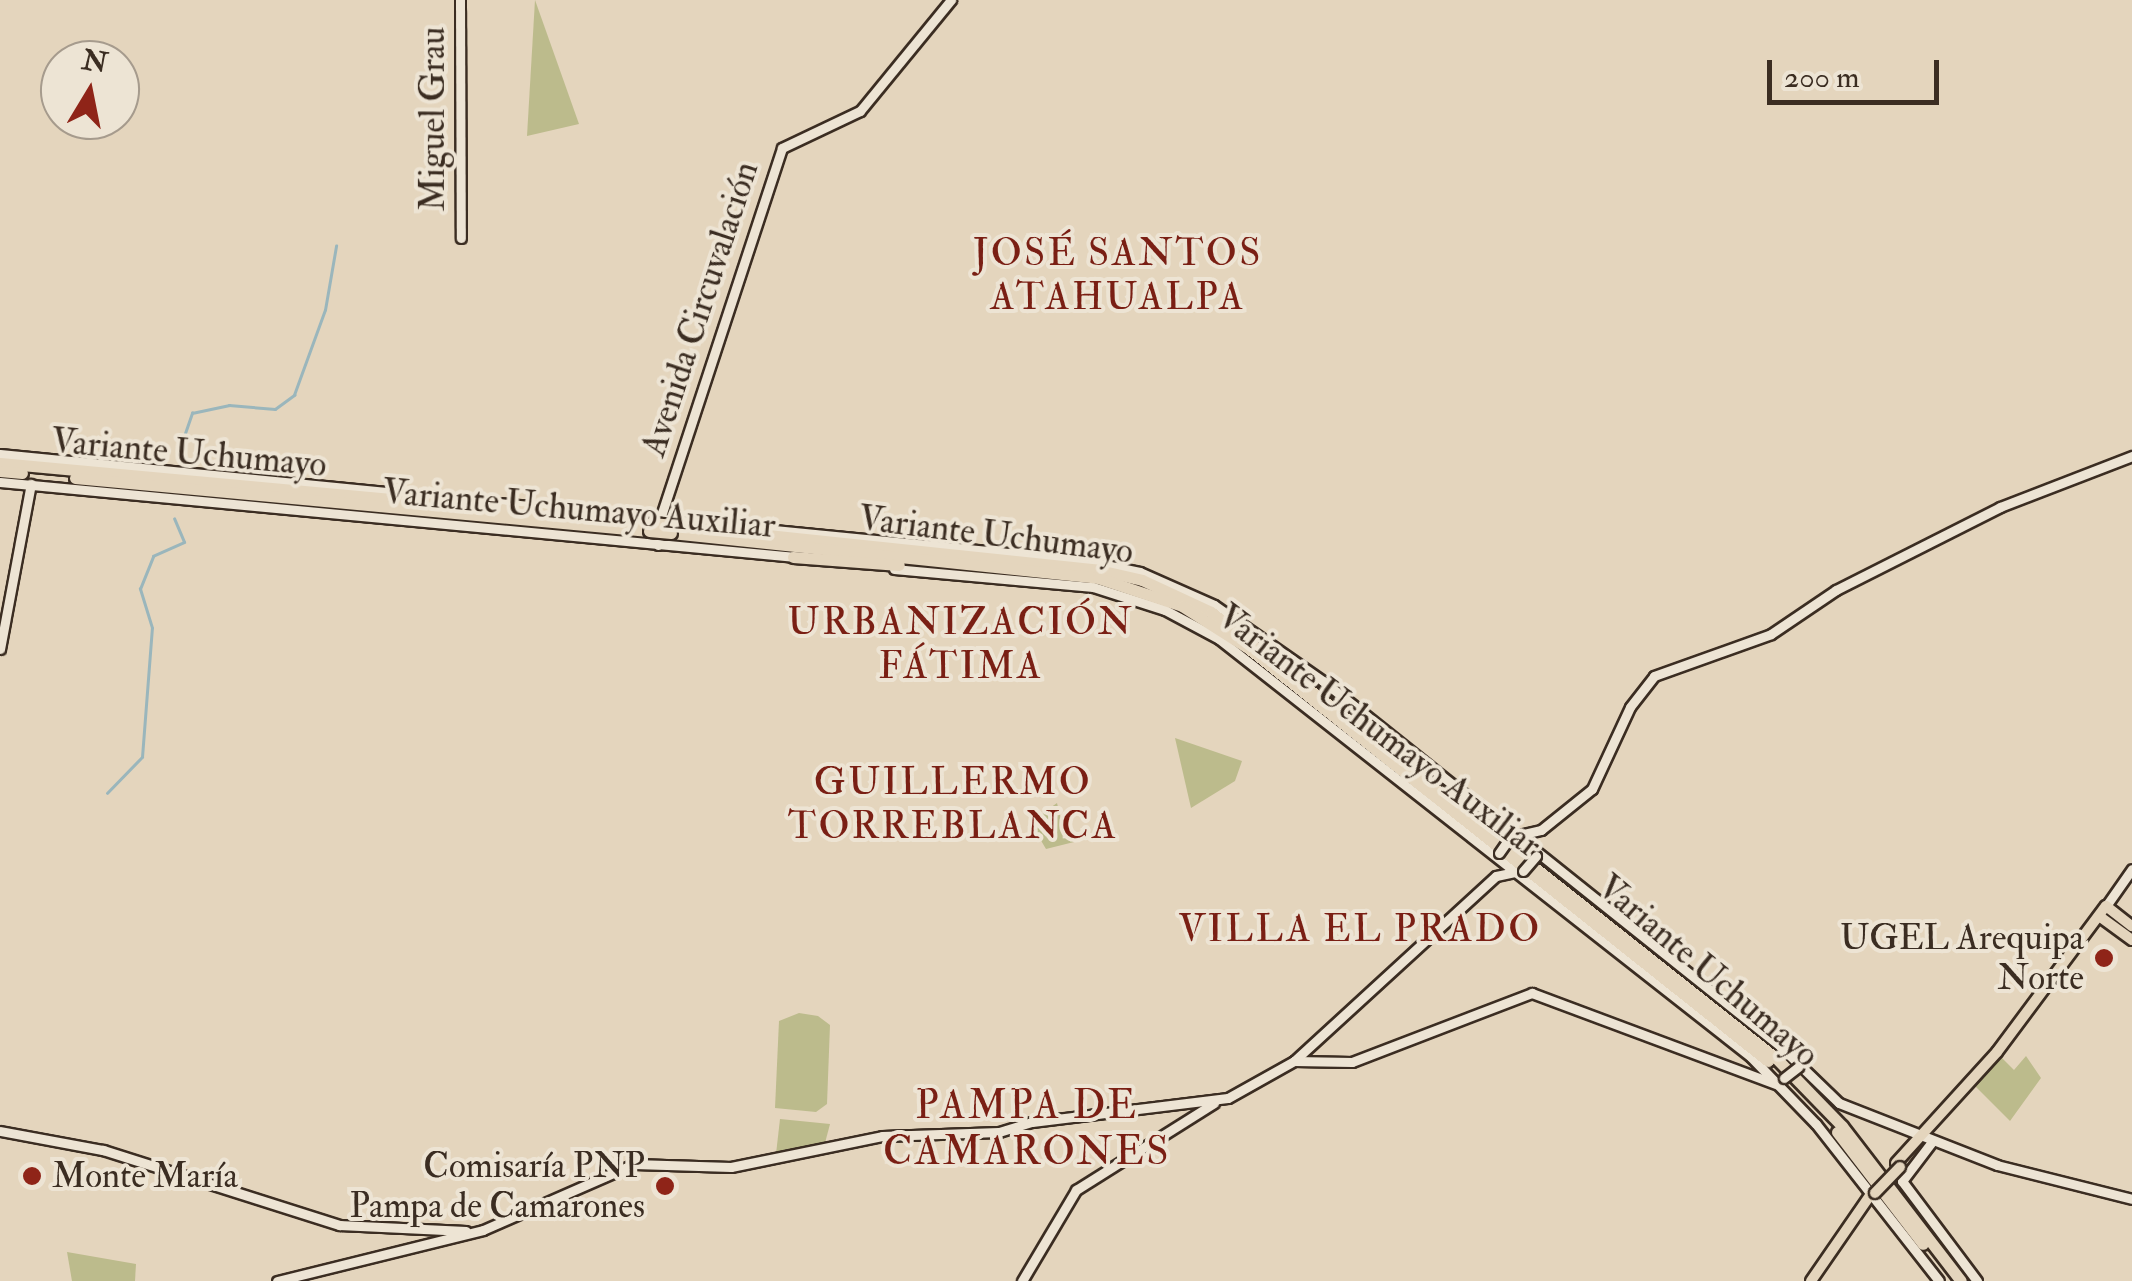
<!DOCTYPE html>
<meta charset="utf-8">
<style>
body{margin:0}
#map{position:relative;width:2132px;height:1281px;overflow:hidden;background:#e4d5bd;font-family:"IM FELL Double Pica",serif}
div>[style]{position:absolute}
.green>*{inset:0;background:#bcbb8c}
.stream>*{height:2.5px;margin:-1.25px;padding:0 1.25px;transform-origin:1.25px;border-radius:1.25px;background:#9ab6bc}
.roads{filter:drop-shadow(2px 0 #3b2d22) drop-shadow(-2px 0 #3b2d22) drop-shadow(0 2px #3b2d22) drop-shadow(0 -2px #3b2d22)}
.secondary>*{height:9px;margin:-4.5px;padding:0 4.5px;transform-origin:4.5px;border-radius:4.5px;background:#ede4d4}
.primary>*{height:10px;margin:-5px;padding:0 5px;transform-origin:5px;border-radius:5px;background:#e4d5bd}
.highway>*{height:11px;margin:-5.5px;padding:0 5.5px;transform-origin:5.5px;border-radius:5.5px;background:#e4d5bd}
.bridges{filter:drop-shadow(2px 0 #3b2d22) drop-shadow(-2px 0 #3b2d22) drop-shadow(0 2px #3b2d22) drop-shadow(0 -2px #3b2d22)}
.secondary-bridge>*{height:9px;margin:-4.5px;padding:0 4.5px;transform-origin:4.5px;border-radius:4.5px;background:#ede4d4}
.primary-bridge>*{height:10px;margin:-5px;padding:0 5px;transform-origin:5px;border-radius:5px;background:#e4d5bd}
.highway-bridge>*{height:11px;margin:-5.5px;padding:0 5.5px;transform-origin:5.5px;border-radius:5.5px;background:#e4d5bd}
.dots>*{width:28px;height:28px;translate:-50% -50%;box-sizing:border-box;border:5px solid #ede4d4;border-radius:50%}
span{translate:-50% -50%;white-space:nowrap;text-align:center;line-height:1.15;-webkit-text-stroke:8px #ede4d4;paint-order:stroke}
.street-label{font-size:35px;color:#3b2d22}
.poi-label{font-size:35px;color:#3b2d22}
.right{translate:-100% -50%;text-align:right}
.left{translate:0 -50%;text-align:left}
.neighbourhood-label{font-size:38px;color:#7a1f14;letter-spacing:2.5px}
.quarter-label{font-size:40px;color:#7a1f14;letter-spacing:2.5px}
.north{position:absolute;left:40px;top:40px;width:100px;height:100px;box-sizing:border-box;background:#ede4d4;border:2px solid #a69b8d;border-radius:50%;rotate:10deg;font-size:28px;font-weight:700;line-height:40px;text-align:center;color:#3b2d22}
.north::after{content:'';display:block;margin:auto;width:35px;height:45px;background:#8f2418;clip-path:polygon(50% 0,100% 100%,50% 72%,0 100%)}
.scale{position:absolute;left:1767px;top:60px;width:172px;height:45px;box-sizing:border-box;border:5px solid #3b2d22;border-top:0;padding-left:12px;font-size:30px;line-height:35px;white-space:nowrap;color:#3b2d22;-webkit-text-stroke:8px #ede4d4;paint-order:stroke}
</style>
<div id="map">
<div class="green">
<div style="clip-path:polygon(535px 0,579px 124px,527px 136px)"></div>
<div style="clip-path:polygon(1175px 738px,1242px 761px,1235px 781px,1191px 808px)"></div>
<div style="clip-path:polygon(1057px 803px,1064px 832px,1074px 842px,1046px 849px,1030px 822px)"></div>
<div style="clip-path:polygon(799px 1013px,818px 1016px,830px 1025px,827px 1104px,816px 1112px,775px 1108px,779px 1021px)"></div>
<div style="clip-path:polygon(1999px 1055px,2014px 1070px,2026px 1056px,2041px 1078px,2010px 1121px,1973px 1084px)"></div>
<div style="clip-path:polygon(780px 1119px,830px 1124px,825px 1143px,776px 1154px)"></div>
<div style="clip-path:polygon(67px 1252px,136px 1264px,135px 1281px,72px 1281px)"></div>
</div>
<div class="stream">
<div style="left:187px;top:462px;width:18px;rotate:-109deg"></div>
<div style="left:181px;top:445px;width:34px;rotate:-71deg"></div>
<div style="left:192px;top:413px;width:38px;rotate:-12deg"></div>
<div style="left:229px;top:405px;width:46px;rotate:5deg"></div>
<div style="left:275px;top:409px;width:24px;rotate:-36deg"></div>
<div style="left:294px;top:395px;width:90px;rotate:-70deg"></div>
<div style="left:325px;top:310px;width:65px;rotate:-80.2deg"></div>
<div style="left:107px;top:793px;width:50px;rotate:-45.8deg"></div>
<div style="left:142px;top:757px;width:129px;rotate:-85.6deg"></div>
<div style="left:152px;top:628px;width:41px;rotate:-107.1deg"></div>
<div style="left:140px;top:589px;width:35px;rotate:-68deg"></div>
<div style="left:153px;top:556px;width:34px;rotate:-24deg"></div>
<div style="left:184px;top:542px;width:25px;rotate:-113deg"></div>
</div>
<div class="roads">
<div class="secondary">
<div style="left:460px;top:0;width:238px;rotate:89.8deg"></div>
<div style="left:0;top:454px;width:1086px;rotate:5.6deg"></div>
<div style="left:1081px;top:560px;width:60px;rotate:11.5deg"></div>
<div style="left:1140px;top:572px;width:81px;rotate:24deg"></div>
<div style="left:1214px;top:605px;width:133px;rotate:34.9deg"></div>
<div style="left:1323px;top:681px;width:585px;rotate:38.61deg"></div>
<div style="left:1780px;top:1046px;width:82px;rotate:44deg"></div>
<div style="left:1839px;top:1103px;width:170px;rotate:21.4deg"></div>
<div style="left:1997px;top:1165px;width:139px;rotate:14.1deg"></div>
<div style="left:0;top:482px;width:799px;rotate:5.39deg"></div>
<div style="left:658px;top:545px;width:29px;rotate:-84deg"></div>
<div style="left:661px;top:516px;width:387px;rotate:-71.8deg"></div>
<div style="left:782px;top:148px;width:86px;rotate:-25.4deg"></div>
<div style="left:860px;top:111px;width:144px;rotate:-50.7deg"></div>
<div style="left:894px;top:569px;width:200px;rotate:5.2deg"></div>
<div style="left:1093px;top:587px;width:76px;rotate:17.7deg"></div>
<div style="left:1165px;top:610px;width:61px;rotate:28.2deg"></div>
<div style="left:1219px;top:639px;width:677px;rotate:38.16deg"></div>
<div style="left:1751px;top:1057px;width:93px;rotate:45.9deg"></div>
<div style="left:1816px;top:1124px;width:199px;rotate:51.9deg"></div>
<div style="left:0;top:649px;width:168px;rotate:-79.4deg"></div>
<div style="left:1515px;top:836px;width:27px;rotate:-13deg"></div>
<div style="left:1541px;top:830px;width:65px;rotate:-38.8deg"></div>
<div style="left:1592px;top:789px;width:90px;rotate:-65.1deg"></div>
<div style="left:1630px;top:707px;width:39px;rotate:-52deg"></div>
<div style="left:1654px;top:676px;width:124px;rotate:-19.7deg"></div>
<div style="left:1771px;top:634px;width:78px;rotate:-34.1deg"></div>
<div style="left:1836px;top:590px;width:184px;rotate:-26.8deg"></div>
<div style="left:2000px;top:507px;width:142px;rotate:-21.1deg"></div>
<div style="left:2106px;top:906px;width:45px;rotate:-54.9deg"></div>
<div style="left:1294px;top:1061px;width:58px;rotate:1deg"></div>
<div style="left:1352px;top:1062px;width:193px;rotate:-21deg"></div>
<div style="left:1532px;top:993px;width:260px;rotate:20.5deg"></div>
<div style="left:0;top:1131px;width:105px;rotate:10.5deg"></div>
<div style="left:103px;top:1150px;width:248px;rotate:17.6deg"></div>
<div style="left:339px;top:1225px;width:127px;rotate:2.7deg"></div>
<div style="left:1931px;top:1143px;width:48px;rotate:127.3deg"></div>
<div style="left:1902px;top:1181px;width:125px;rotate:53.1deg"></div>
<div style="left:277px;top:1281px;width:212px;rotate:-13.9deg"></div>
<div style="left:483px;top:1230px;width:165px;rotate:-23.6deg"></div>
<div style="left:634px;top:1164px;width:97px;rotate:1.8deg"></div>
<div style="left:731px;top:1167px;width:154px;rotate:-11.6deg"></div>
<div style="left:882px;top:1136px;width:117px;rotate:-2deg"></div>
<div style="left:999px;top:1132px;width:34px;rotate:-17deg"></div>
<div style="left:1032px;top:1122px;width:197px;rotate:-7deg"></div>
<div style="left:1228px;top:1098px;width:76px;rotate:-29.3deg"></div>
<div style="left:1294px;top:1061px;width:274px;rotate:-42.5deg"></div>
<div style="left:1496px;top:876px;width:25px;rotate:-12deg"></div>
<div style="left:1022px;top:1281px;width:106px;rotate:-59.3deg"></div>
<div style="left:1076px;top:1190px;width:163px;rotate:-32.2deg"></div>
</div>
<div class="primary">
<div style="left:2099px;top:916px;width:41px;rotate:36deg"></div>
<div style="left:1896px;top:1163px;width:150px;rotate:-47.7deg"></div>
<div style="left:1997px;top:1052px;width:182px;rotate:-53.3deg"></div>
<div style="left:2106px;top:906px;width:33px;rotate:38deg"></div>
<div style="left:1811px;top:1281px;width:106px;rotate:-55.4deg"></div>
</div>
<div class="highway">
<div style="left:0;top:463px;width:654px;rotate:5.27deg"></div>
<div style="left:0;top:471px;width:22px;rotate:5deg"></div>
<div style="left:75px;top:478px;width:576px;rotate:5.28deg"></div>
<div style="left:672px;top:525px;width:429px;rotate:6deg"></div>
<div style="left:1099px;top:570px;width:44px;rotate:13.1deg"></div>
<div style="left:1142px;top:580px;width:76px;rotate:24.9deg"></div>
<div style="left:1211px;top:612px;width:721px;rotate:38.3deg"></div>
<div style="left:1777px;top:1059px;width:93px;rotate:45.9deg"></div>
<div style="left:1842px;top:1126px;width:195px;rotate:52.5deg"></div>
<div style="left:671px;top:533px;width:429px;rotate:6deg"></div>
<div style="left:1098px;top:578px;width:89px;rotate:18.4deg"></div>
<div style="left:1182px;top:606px;width:78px;rotate:32.5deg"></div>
<div style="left:1248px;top:648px;width:664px;rotate:38.46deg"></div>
<div style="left:793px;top:557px;width:106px;rotate:4.3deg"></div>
<div style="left:1837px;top:1132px;width:141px;rotate:52.5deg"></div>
</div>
</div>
<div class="bridges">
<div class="secondary-bridge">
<div style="left:1499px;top:853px;width:21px;rotate:-55deg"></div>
<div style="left:1523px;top:871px;width:20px;rotate:-49deg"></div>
<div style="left:1784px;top:1078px;width:18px;rotate:-38deg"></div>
</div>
<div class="primary-bridge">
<div style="left:1875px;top:1193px;width:36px;rotate:-46deg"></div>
</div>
<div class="highway-bridge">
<div style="left:651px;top:523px;width:21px;rotate:5deg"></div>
<div style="left:649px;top:531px;width:22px;rotate:5deg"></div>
</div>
</div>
<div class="dots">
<div style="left:2104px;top:958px;background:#8f2418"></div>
<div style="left:32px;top:1176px;background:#8f2418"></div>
<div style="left:665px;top:1186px;background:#8f2418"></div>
</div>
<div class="street-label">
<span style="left:433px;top:119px;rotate:-90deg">Miguel Grau</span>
<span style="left:700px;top:309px;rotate:-72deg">Avenida Circuvalación</span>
<span style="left:189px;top:453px;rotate:5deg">Variante Uchumayo</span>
<span style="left:579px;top:509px;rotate:5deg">Variante Uchumayo Auxiliar</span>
<span style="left:996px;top:535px;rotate:7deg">Variante Uchumayo</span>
<span style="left:1379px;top:731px;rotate:37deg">Variante Uchumayo Auxiliar</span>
<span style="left:1708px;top:971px;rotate:40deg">Variante Uchumayo</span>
</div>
<div class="poi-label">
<span class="right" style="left:2084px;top:958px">UGEL Arequipa<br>Norte</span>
<span class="right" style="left:645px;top:1186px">Comisaría PNP<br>Pampa de Camarones</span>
<span class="left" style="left:52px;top:1176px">Monte María</span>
</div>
<div class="neighbourhood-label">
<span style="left:1118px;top:276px">JOSÉ SANTOS<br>ATAHUALPA</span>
<span style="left:961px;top:645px">URBANIZACIÓN<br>FÁTIMA</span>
<span style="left:953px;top:805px">GUILLERMO<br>TORREBLANCA</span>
<span style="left:1360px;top:930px">VILLA EL PRADO</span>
</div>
<div class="quarter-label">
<span style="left:1027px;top:1129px">PAMPA DE<br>CAMARONES</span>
</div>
<div class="north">N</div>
<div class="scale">200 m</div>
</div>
